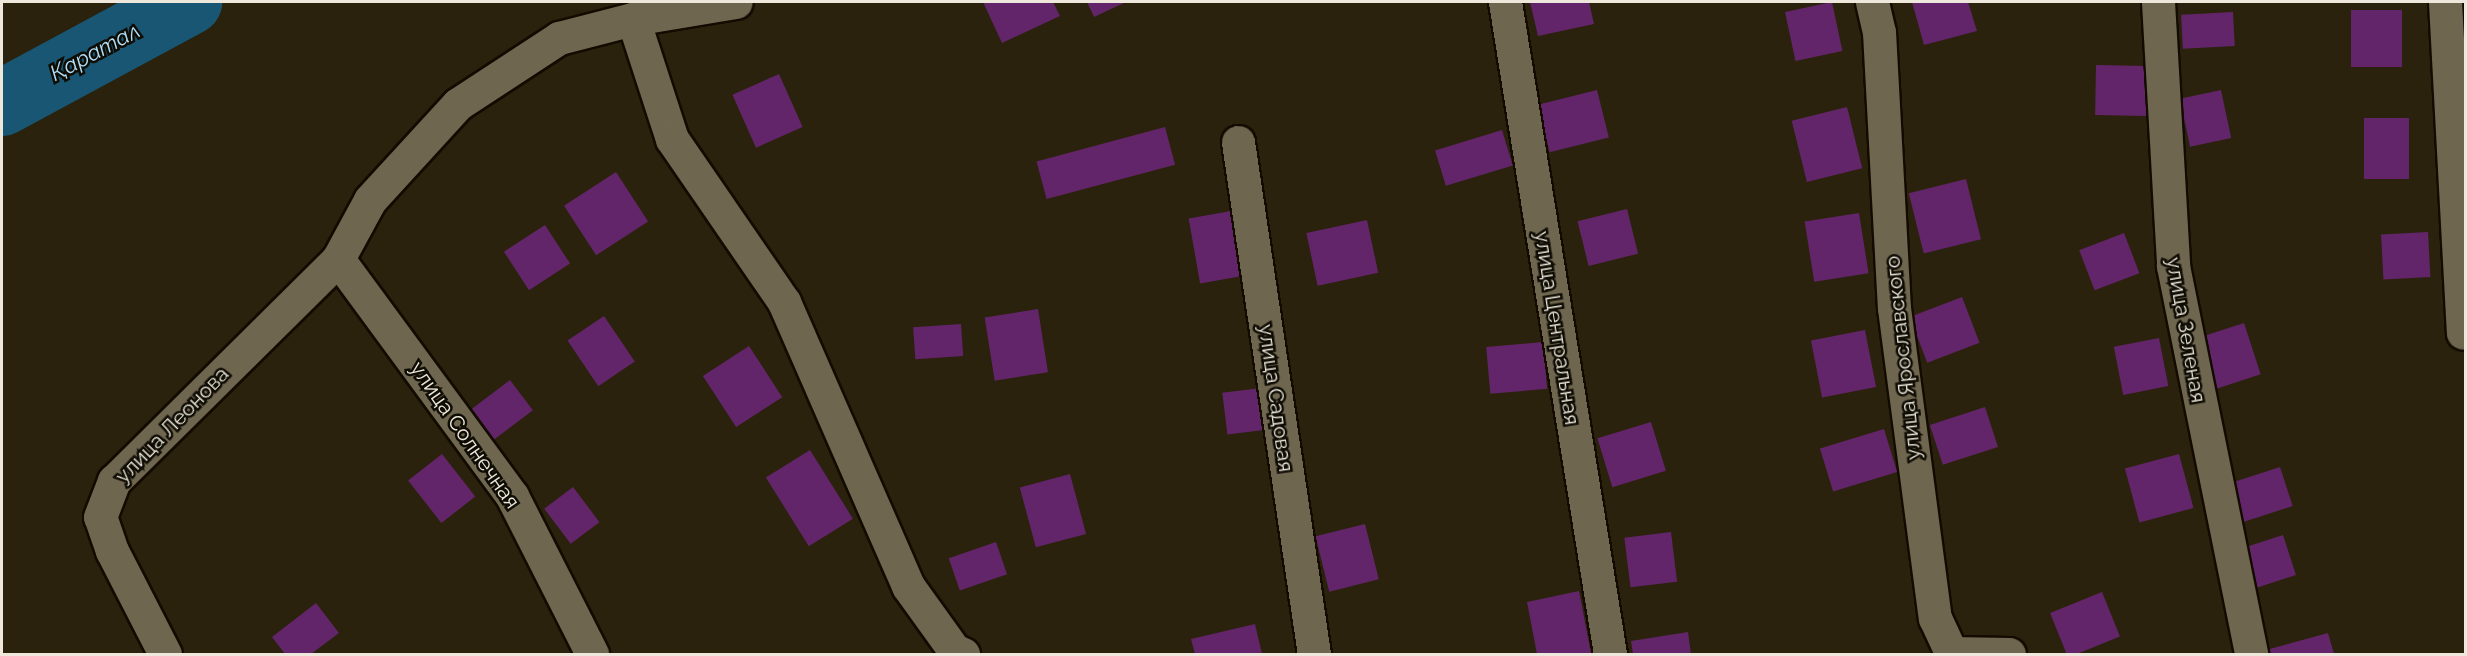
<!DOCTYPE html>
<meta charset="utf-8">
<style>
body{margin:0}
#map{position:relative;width:2467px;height:656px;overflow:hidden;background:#2a220c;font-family:Raleway,sans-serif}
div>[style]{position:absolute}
.river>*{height:66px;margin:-33px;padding:0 33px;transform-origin:33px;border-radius:33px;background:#185673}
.building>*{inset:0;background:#632569;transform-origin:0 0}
.roads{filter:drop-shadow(2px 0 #130b00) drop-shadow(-2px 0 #130b00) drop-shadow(0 2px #130b00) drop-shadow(0 -2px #130b00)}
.street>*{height:33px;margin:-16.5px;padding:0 16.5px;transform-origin:16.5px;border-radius:16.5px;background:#6f664f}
span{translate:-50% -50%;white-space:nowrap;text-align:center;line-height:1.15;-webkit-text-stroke:5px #0f0c04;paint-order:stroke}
.street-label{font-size:21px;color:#ede8db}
.water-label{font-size:22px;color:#aedefa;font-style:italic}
.frame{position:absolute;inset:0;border:3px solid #ede8db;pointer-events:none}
</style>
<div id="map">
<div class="river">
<div style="left:2px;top:103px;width:213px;rotate:-28.4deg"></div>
</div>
<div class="building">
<div style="clip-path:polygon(983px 2px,1053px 2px,1060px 16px,1002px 43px)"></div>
<div style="clip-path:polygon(1087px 2px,1126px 2px,1094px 17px)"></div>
<div style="clip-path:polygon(1530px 2px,1589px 2px,1594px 24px,1538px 36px)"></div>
<div style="left:1832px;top:2px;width:50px;height:48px;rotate:78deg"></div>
<div style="clip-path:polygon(1912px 2px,1968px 2px,1977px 31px,1924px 45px)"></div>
<div style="left:2351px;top:10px;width:51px;height:57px"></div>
<div style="left:2233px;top:12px;width:34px;height:52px;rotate:87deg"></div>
<div style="left:2096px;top:65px;width:51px;height:50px;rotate:1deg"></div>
<div style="left:779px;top:74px;width:58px;height:51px;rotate:66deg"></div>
<div style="left:1597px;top:90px;width:49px;height:61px;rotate:76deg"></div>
<div style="left:2221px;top:90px;width:49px;height:42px;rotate:78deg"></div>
<div style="left:1847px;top:107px;width:63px;height:57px;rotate:76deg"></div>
<div style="left:2364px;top:118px;width:45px;height:61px"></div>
<div style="left:1165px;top:127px;width:39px;height:133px;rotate:75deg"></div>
<div style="left:1502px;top:130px;width:37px;height:70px;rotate:73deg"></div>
<div style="left:616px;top:172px;width:59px;height:62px;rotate:57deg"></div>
<div style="left:1966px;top:179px;width:62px;height:59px;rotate:76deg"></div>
<div style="left:1627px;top:209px;width:46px;height:51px;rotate:76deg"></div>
<div style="left:1231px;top:211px;width:66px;height:43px;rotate:80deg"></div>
<div style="left:1859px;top:213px;width:61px;height:55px;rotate:81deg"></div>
<div style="left:1367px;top:220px;width:54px;height:62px;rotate:78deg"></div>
<div style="left:545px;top:225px;width:46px;height:49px;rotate:57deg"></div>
<div style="left:2428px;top:232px;width:45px;height:47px;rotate:87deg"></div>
<div style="left:2124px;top:233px;width:43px;height:48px;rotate:69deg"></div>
<div style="left:1962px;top:297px;width:49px;height:56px;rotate:69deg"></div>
<div style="left:1038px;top:309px;width:64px;height:54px;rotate:81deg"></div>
<div style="left:604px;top:316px;width:55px;height:44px;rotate:56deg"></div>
<div style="left:2244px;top:323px;width:54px;height:56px;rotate:72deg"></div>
<div style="left:961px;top:324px;width:32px;height:48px;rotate:86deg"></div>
<div style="left:1865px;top:330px;width:58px;height:55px;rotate:79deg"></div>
<div style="left:2159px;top:338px;width:49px;height:46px;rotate:79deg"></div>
<div style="left:1543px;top:342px;width:47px;height:57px;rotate:85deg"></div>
<div style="left:749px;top:346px;width:61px;height:55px;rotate:57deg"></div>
<div style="left:510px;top:380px;width:38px;height:53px;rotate:53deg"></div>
<div style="left:1261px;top:388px;width:42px;height:39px;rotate:83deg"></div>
<div style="left:1985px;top:407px;width:42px;height:58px;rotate:72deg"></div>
<div style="left:1651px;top:422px;width:51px;height:56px;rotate:73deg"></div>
<div style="left:1884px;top:429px;width:45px;height:67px;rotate:73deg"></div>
<div style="left:810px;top:450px;width:81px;height:52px;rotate:58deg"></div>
<div style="left:442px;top:454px;width:54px;height:43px;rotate:52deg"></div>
<div style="left:2179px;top:454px;width:56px;height:56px;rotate:75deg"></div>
<div style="left:2280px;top:467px;width:41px;height:60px;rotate:72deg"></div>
<div style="left:1070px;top:474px;width:62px;height:52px;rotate:75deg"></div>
<div style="left:573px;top:487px;width:44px;height:36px;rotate:53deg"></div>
<div style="left:1365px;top:524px;width:57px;height:51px;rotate:76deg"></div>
<div style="left:1671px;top:532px;width:50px;height:47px;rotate:83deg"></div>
<div style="left:2283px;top:535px;width:42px;height:42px;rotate:72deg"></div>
<div style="left:996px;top:542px;width:34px;height:50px;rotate:71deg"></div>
<div style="clip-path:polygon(1579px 591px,1591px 653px,1537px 654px,1527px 602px)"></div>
<div style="left:2102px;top:592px;width:48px;height:56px;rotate:68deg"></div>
<div style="clip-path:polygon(316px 603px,339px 633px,311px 654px,285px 654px,272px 637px)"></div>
<div style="clip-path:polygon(1255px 624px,1262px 654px,1195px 654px,1191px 639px)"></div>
<div style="clip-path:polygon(1688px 632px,1691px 654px,1633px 654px,1631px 641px)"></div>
<div style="clip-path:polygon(2328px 633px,2334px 654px,2268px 654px,2266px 650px)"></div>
</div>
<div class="roads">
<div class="street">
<div style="left:1505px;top:2px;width:660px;rotate:80.85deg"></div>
<div style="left:1872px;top:2px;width:31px;rotate:77deg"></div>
<div style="left:1879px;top:32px;width:276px;rotate:86.9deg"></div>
<div style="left:1894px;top:308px;width:313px;rotate:82.5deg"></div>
<div style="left:1935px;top:618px;width:38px;rotate:65deg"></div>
<div style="left:1951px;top:653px;width:58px;rotate:1deg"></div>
<div style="left:2158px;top:2px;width:264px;rotate:86.7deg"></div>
<div style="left:2173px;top:266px;width:396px;rotate:78.6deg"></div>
<div style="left:2445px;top:2px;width:331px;rotate:86.9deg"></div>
<div style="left:633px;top:19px;width:126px;rotate:72deg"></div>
<div style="left:672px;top:139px;width:198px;rotate:55.5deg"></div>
<div style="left:784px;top:302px;width:310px;rotate:66.4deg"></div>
<div style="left:908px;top:586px;width:79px;rotate:54.3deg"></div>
<div style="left:954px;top:650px;width:10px;rotate:24deg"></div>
<div style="left:1238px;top:142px;width:518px;rotate:81.56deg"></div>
<div style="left:338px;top:259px;width:294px;rotate:53.7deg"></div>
<div style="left:512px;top:496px;width:177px;rotate:63.1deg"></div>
<div style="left:165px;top:654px;width:116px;rotate:-117.2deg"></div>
<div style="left:112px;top:551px;width:36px;rotate:-109deg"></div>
<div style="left:100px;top:517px;width:39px;rotate:-69deg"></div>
<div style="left:114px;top:481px;width:315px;rotate:-44.7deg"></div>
<div style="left:338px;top:259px;width:67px;rotate:-61.5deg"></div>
<div style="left:370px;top:200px;width:130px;rotate:-47.5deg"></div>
<div style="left:458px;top:104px;width:121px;rotate:-33.2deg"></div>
<div style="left:559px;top:38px;width:76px;rotate:-14.4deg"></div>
<div style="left:633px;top:19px;width:104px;rotate:-9.4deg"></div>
</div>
</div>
<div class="street-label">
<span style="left:1557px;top:328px;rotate:81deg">улица Центральная</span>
<span style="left:2186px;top:330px;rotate:80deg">улица Зеленая</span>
<span style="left:1903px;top:358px;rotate:-96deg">улица Ярославского</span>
<span style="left:1276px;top:398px;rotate:82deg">улица Садовая</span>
<span style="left:172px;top:425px;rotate:-46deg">улица Леонова</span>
<span style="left:465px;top:435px;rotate:55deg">улица Солнечная</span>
</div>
<div class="water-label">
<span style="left:95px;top:52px;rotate:-28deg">Қаратал</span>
</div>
<div class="frame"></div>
</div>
